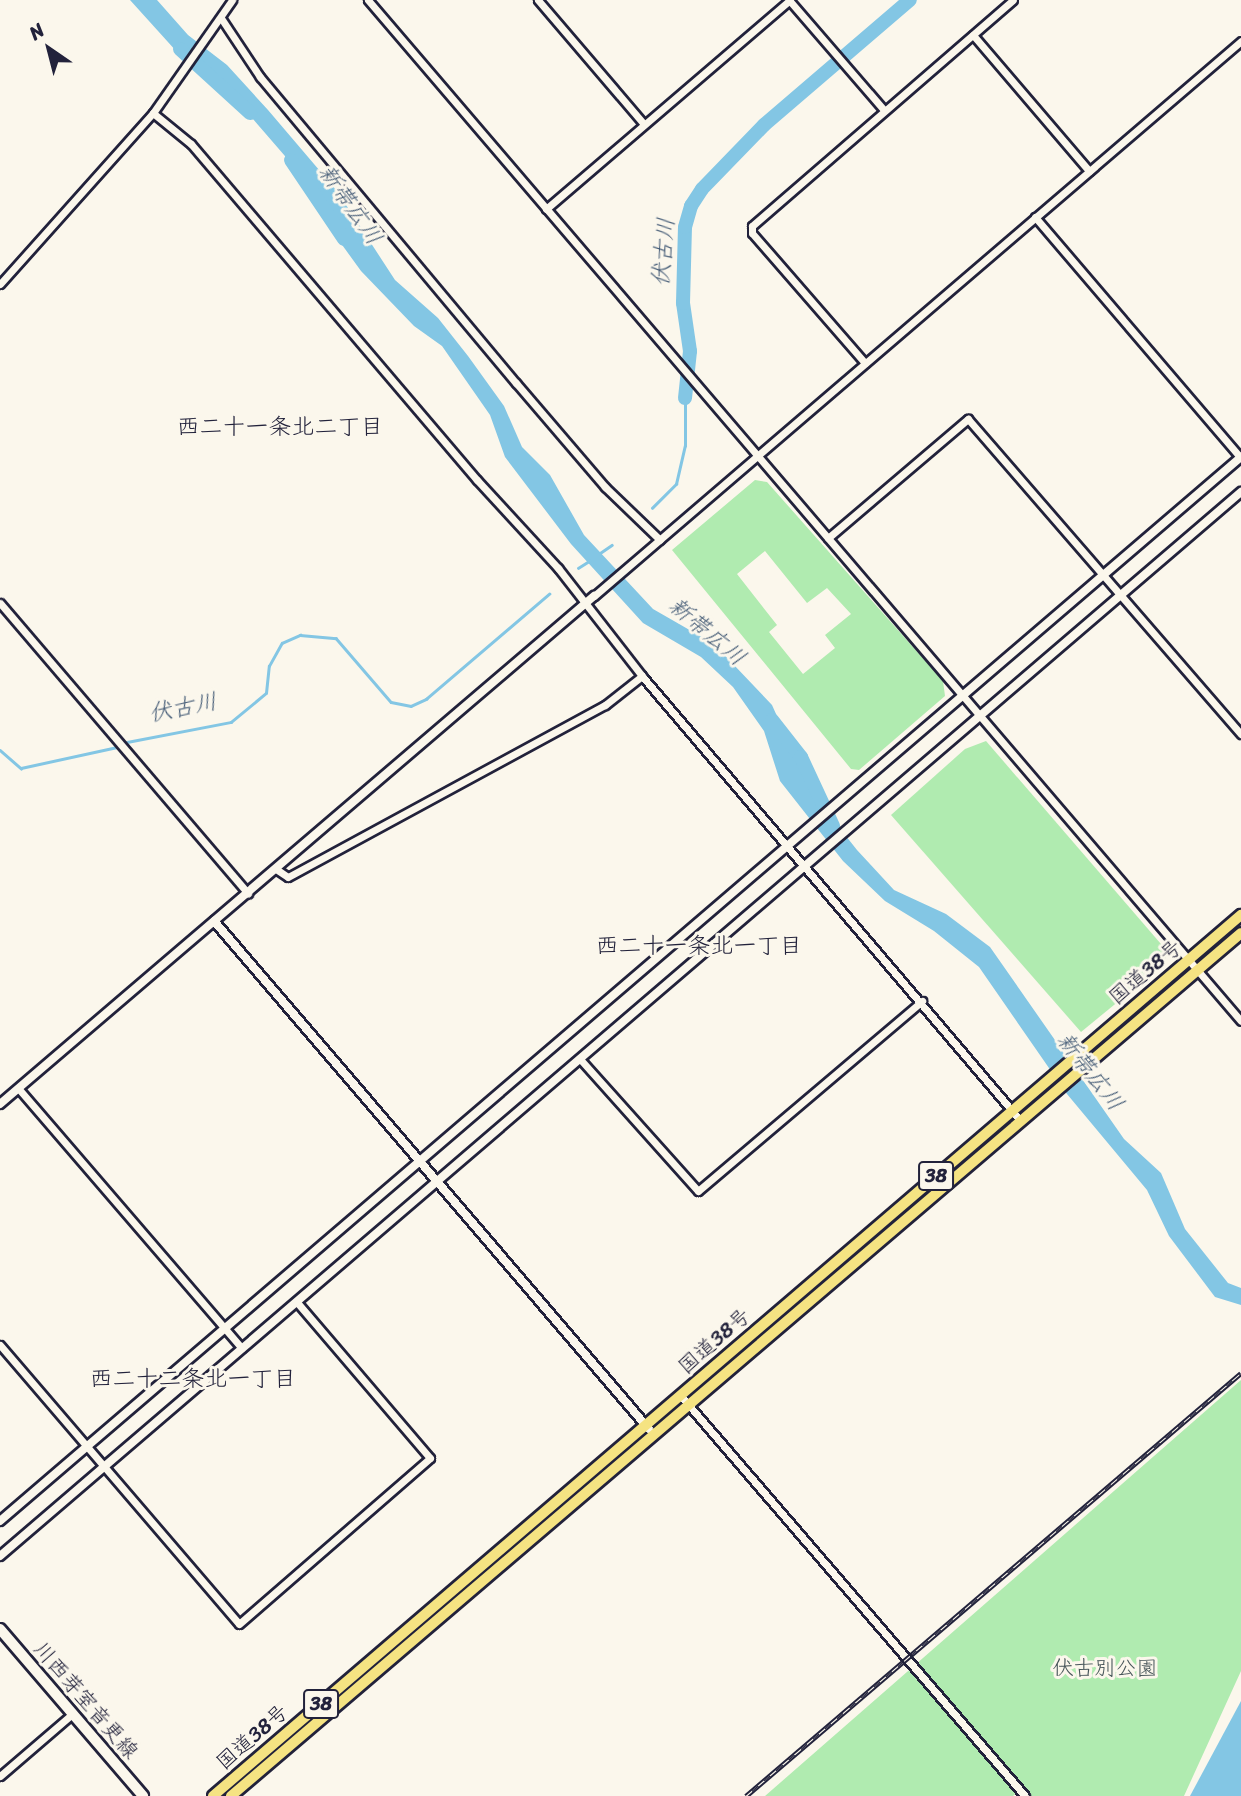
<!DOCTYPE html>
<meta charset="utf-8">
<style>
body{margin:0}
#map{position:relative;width:1241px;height:1796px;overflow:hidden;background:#fbf7ec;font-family:Sriracha,"Klee One",sans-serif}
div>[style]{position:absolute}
.green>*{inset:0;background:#b0ebb0}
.water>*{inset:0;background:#83c6e4}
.stream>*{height:2.5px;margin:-1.25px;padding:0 1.25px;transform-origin:1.25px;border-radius:1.25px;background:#83c6e4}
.river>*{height:14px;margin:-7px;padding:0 7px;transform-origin:7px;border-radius:7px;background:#83c6e4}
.roads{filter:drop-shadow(2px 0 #22223b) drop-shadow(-2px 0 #22223b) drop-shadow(0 2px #22223b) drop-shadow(0 -2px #22223b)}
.minor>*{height:7px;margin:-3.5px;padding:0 3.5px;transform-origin:3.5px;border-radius:3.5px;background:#fbf7ec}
.tertiary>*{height:8px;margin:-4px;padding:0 4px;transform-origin:4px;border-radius:4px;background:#fbf7ec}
.secondary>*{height:10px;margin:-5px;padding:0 5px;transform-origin:5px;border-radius:5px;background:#fbf7ec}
.trunk>*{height:10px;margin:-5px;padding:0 5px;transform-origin:5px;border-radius:5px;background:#f5e382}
.rail>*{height:5px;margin-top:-2.5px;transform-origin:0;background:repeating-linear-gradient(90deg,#fbf7ec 0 8px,#22223b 0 16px);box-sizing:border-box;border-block:2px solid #22223b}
span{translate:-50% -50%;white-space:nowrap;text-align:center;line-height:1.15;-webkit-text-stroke:6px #fbf7ec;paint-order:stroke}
.shield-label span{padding:2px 5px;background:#fbf7ec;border:2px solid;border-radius:5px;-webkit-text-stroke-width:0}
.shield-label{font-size:19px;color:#22223b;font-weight:700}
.street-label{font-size:21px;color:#22223b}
.park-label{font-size:21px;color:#465458}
.water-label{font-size:23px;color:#445b76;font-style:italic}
.neighbourhood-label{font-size:23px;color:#22223b}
.north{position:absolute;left:14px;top:14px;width:70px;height:70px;-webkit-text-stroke:5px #fbf7ec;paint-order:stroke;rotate:325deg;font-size:19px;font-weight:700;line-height:28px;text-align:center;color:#22223b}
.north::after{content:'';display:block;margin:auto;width:24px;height:32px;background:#22223b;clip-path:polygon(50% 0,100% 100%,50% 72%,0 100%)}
</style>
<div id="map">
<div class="green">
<div style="clip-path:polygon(evenodd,755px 480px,767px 482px,943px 681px,945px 696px,859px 770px,851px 769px,672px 550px,755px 480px,765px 551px,807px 603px,827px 588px,851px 614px,825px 635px,835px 648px,803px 674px,769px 632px,777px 625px,737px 574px,765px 551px)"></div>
<div style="clip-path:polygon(986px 741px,1167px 951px,1164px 964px,1081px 1032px,891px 815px,965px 749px)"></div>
<div style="clip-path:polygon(1241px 1380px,1241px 1671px,1184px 1796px,1025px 1796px,1020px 1790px,1013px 1796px,765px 1796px)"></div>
</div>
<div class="water">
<div style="clip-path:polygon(130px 0,157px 0,188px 35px,227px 65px,268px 110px,337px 191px,395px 280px,438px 318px,468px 356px,504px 406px,522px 447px,550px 475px,584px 535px,653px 609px,714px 644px,772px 705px,811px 792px,857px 850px,894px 890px,946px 914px,990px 947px,1124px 1139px,1161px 1173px,1185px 1229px,1228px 1283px,1241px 1288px,1241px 1305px,1215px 1297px,1169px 1236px,1147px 1190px,1067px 1094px,979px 967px,934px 931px,885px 901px,843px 861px,780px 781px,764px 731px,733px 687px,701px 657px,643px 623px,571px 544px,505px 457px,490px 415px,442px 346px,414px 326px,361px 271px,340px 242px,323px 200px,220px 81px,177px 52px)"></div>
<div style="clip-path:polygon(1241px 1701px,1241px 1796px,1190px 1796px)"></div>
</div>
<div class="stream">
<div style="left:652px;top:508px;width:34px;rotate:-45deg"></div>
<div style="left:676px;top:484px;width:39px;rotate:-77deg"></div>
<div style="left:685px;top:446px;width:48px;rotate:-90deg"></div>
<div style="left:600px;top:553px;width:14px;rotate:-34deg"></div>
<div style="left:578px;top:568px;width:13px;rotate:-32deg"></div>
<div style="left:127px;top:742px;width:106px;rotate:-10.9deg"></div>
<div style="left:231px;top:722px;width:45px;rotate:-39.6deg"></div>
<div style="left:266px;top:693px;width:27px;rotate:-84deg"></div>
<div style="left:269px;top:666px;width:26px;rotate:-61deg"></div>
<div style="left:282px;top:643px;width:20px;rotate:-24deg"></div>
<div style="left:300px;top:635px;width:36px;rotate:5deg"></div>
<div style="left:336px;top:638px;width:84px;rotate:49.3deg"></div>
<div style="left:391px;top:702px;width:20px;rotate:11deg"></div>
<div style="left:411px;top:706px;width:17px;rotate:-25deg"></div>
<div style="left:426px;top:699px;width:162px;rotate:-40.5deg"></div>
<div style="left:0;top:750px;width:28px;rotate:41deg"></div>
<div style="left:21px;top:768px;width:98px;rotate:-12.3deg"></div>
</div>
<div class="river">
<div style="left:180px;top:49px;width:95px;rotate:42.4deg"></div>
<div style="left:291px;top:160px;width:95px;rotate:56.1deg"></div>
<div style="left:685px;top:398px;width:47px;rotate:-83.9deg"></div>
<div style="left:690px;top:351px;width:49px;rotate:-98.3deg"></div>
<div style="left:683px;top:303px;width:76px;rotate:-88.5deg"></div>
<div style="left:685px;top:227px;width:22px;rotate:-74deg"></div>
<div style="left:691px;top:206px;width:20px;rotate:-57deg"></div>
<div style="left:702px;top:189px;width:89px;rotate:-45.9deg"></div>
<div style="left:764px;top:125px;width:192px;rotate:-40.6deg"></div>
<div style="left:772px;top:720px;width:47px;rotate:51.9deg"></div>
<div style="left:801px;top:757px;width:76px;rotate:65.1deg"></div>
</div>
<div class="roads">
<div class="minor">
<div style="left:368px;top:0;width:1343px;rotate:49.47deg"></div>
<div style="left:538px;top:0;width:163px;rotate:49.5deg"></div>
<div style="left:789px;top:0;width:145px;rotate:49.2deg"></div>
<div style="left:221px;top:18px;width:71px;rotate:56.5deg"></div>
<div style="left:260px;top:77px;width:399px;rotate:50.1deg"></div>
<div style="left:516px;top:383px;width:137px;rotate:49.4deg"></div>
<div style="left:605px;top:487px;width:76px;rotate:43.9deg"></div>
<div style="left:973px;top:35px;width:179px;rotate:49.5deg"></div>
<div style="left:153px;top:113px;width:49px;rotate:39.2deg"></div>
<div style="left:191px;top:144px;width:441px;rotate:49.6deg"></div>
<div style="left:477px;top:480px;width:120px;rotate:47.4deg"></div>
<div style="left:558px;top:568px;width:137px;rotate:52.1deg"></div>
<div style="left:642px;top:676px;width:583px;rotate:49.59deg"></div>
<div style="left:546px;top:209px;width:321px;rotate:-40.6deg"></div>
<div style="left:1035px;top:217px;width:317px;rotate:49.5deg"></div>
<div style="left:0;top:284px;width:229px;rotate:-48.2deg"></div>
<div style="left:153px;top:113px;width:138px;rotate:-55deg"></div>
<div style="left:865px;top:363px;width:172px;rotate:-131deg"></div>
<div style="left:752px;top:233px;width:7px;rotate:-90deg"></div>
<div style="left:752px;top:226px;width:345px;rotate:-40.9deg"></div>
<div style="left:828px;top:538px;width:184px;rotate:-40.4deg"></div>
<div style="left:968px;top:419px;width:417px;rotate:49.1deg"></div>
<div style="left:594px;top:596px;width:852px;rotate:-40.62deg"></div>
<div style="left:0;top:603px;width:382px;rotate:49.5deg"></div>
<div style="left:276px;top:869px;width:14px;rotate:34deg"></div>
<div style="left:288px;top:877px;width:361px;rotate:-28.5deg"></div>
<div style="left:605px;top:705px;width:47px;rotate:-38.1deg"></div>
<div style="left:580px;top:1059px;width:177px;rotate:48.2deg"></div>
<div style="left:698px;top:1191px;width:294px;rotate:-40.3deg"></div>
<div style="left:18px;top:1088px;width:343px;rotate:49.3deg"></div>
<div style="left:0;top:1345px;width:367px;rotate:49.4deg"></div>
<div style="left:239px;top:1624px;width:253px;rotate:-41deg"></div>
<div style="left:430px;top:1458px;width:206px;rotate:-130.5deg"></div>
<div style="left:680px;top:1395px;width:529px;rotate:49.29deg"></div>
<div style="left:0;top:1776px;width:95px;rotate:-40.7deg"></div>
</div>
<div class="tertiary">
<div style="left:214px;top:921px;width:669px;rotate:49.43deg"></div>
<div style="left:0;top:1104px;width:782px;rotate:-40.54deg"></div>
<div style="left:0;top:1521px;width:1635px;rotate:-40.61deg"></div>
<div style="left:0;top:1556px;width:1635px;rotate:-40.61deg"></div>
</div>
<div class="secondary">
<div style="left:0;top:1629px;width:220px;rotate:49.4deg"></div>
</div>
<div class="trunk">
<div style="left:213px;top:1796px;width:1354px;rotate:-40.6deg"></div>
<div style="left:231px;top:1796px;width:1328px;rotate:-40.51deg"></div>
</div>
</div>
<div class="rail">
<div style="left:746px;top:1796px;width:651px;rotate:-40.52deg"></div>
</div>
<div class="shield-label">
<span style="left:936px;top:1176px">38</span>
<span style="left:321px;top:1704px">38</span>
</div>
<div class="street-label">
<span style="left:1145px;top:972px;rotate:-40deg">国道38号</span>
<span style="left:714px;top:1341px;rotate:-41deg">国道38号</span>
<span style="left:86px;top:1700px;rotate:49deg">川西芽室音更線</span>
<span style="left:252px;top:1737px;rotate:-41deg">国道38号</span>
</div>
<div class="park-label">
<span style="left:1105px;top:1668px">伏古別公園</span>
</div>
<div class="water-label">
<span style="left:350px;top:205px;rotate:55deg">新帯広川</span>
<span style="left:664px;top:252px;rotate:-85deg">伏古川</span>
<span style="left:707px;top:632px;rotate:40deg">新帯広川</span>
<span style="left:183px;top:708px;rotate:-11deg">伏古川</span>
<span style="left:1090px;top:1072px;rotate:52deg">新帯広川</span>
</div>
<div class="neighbourhood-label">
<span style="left:280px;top:427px">西二十一条北二丁目</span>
<span style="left:699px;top:946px">西二十一条北一丁目</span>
<span style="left:193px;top:1379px">西二十二条北一丁目</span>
</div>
<div class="north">N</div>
</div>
